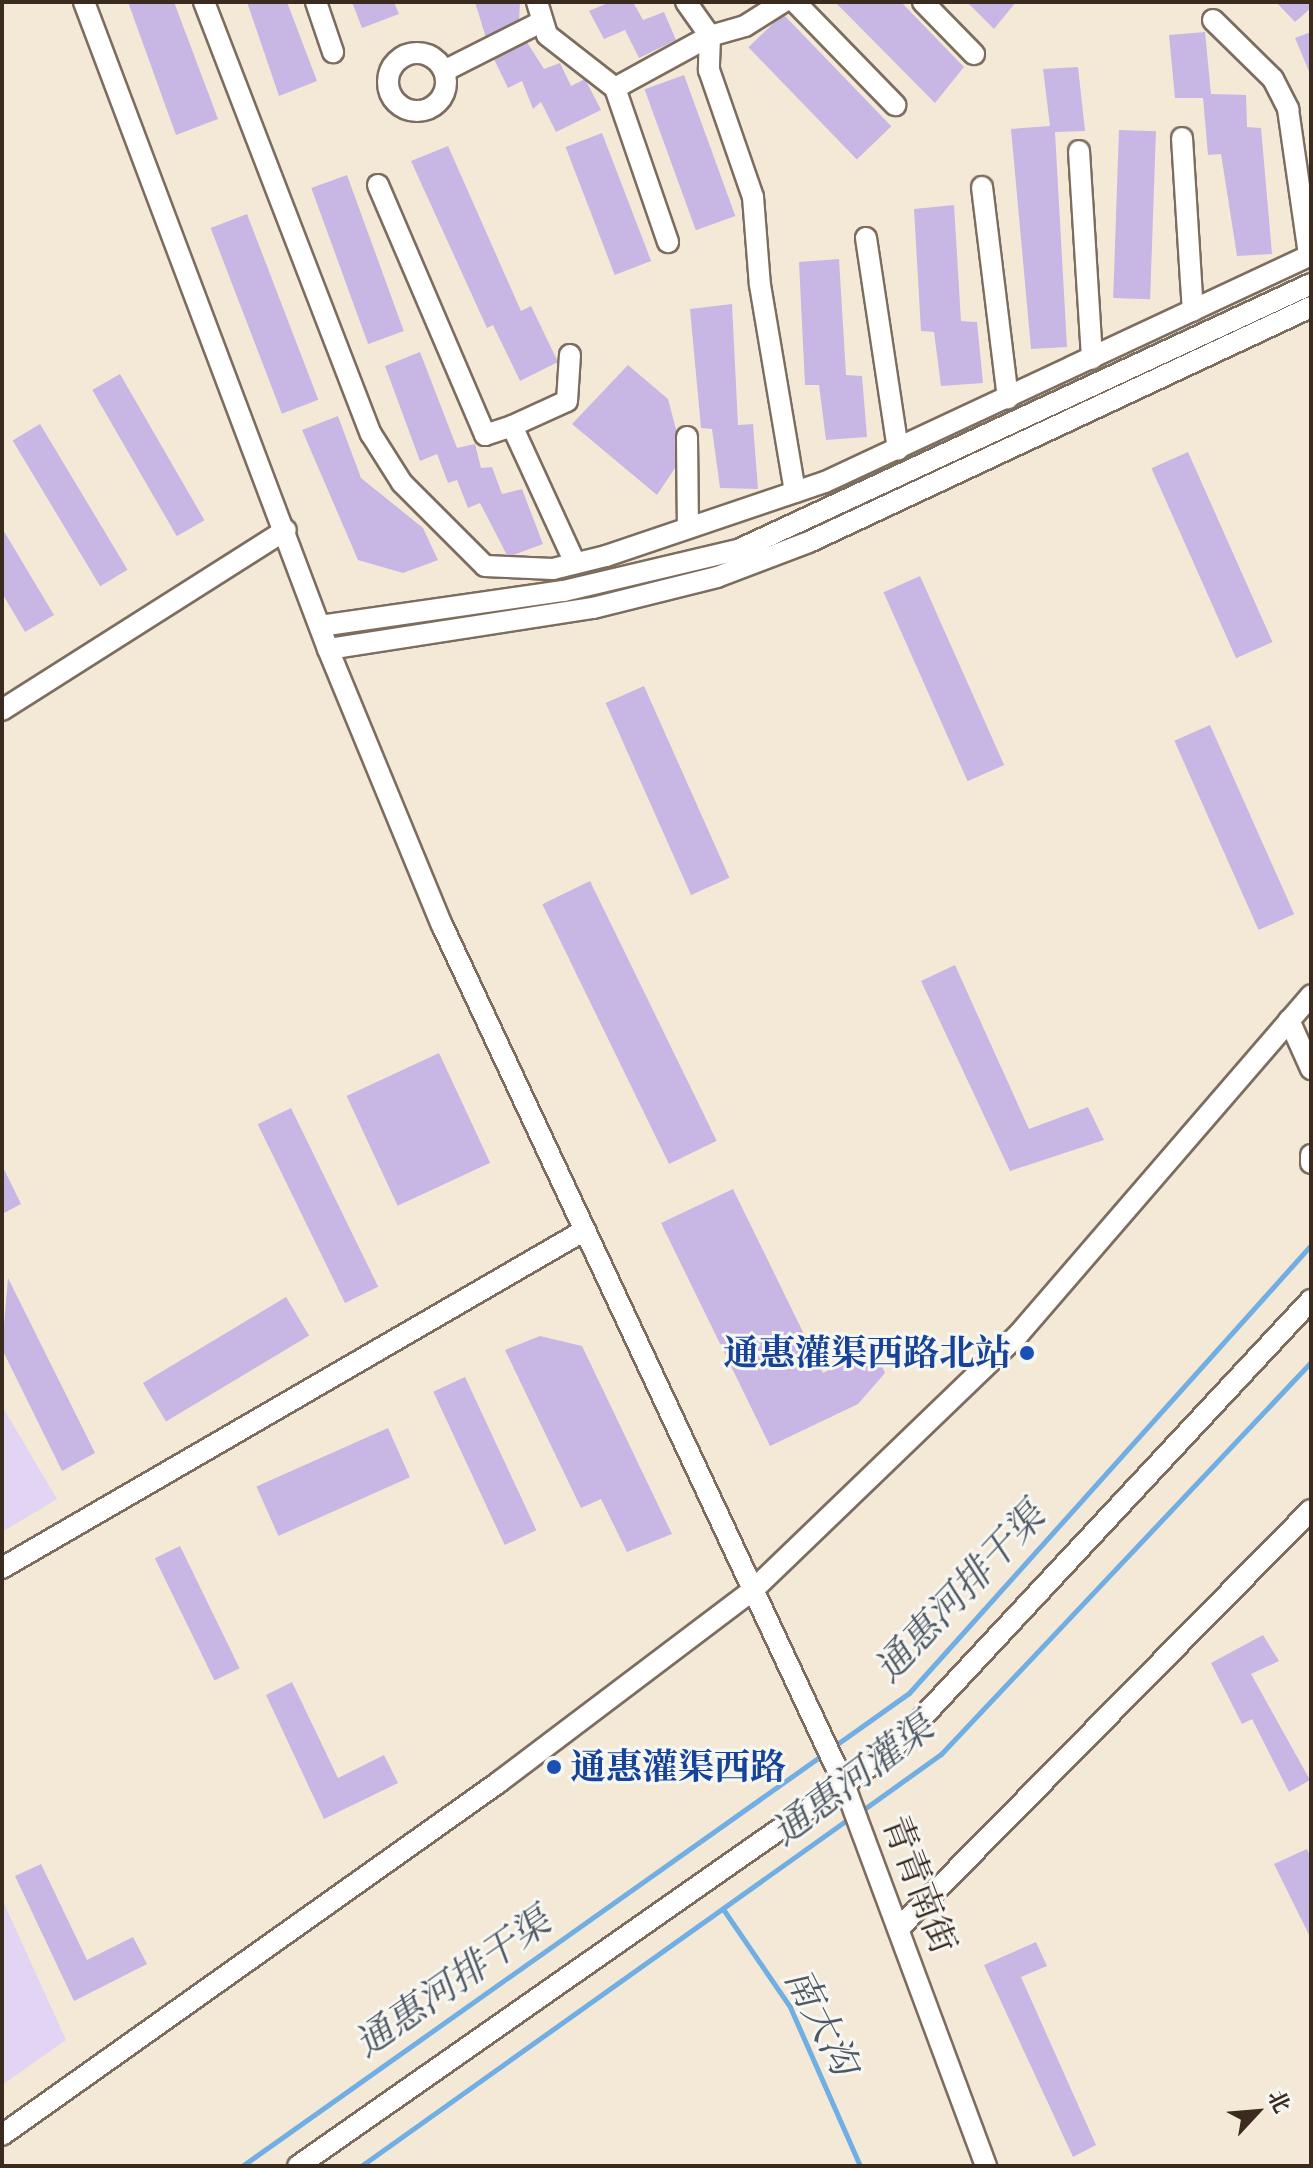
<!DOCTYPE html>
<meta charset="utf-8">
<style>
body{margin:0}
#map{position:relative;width:1313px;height:2168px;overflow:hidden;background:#f4e9d7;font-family:"EB Garamond","Noto Serif SC",serif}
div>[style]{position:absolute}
.built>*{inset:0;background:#e2d4f3}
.stream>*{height:5px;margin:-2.5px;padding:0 2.5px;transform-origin:2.5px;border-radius:2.5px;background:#70aee3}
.building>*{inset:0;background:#c8b7e5;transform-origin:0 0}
.roads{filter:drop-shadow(2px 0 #7c6d5f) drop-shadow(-2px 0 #7c6d5f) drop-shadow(0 2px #7c6d5f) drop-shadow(0 -2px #7c6d5f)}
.minor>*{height:20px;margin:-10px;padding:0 10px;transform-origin:10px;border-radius:10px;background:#fff}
.minor>.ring{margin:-10px;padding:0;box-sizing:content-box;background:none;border:20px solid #fff;border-radius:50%}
.dots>*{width:22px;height:22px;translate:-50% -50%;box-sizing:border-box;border:4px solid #f6f6f2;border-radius:50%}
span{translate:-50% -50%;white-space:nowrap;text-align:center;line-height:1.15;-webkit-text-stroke:6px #f6f6f2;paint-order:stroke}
.transit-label{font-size:36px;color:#164399;font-weight:700}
.right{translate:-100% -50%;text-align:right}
.left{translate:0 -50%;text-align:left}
.street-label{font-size:36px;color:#3b2a1e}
.water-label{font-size:38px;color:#4e5863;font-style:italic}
.frame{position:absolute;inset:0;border:4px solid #3b2a1e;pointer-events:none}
.north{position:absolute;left:1217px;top:2072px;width:80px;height:80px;-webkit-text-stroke:6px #f6f6f2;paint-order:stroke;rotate:64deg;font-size:22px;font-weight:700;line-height:32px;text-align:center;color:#3b2a1e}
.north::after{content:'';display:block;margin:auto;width:28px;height:36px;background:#3b2a1e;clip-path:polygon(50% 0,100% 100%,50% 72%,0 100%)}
</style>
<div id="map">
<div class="built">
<div style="clip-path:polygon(2px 1406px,57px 1499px,2px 1532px)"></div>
<div style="clip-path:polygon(2px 1899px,66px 2040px,2px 2085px)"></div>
</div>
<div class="stream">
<div style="left:833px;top:1747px;width:93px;rotate:-35.4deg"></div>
<div style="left:909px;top:1693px;width:602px;rotate:-48.1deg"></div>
<div style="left:860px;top:1812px;width:100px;rotate:-35.6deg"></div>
<div style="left:941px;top:1754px;width:539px;rotate:-46.65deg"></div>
<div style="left:723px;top:1909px;width:119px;rotate:55.6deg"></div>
<div style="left:790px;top:2007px;width:174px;rotate:66.2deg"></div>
<div style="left:242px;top:2166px;width:714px;rotate:-35.31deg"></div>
<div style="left:361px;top:2166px;width:602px;rotate:-35.46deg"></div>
</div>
<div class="building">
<div style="clip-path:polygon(128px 2px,174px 2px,218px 119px,176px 135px)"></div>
<div style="clip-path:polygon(247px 2px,287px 2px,317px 81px,279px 96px)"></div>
<div style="clip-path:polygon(352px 2px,394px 2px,399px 14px,362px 28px)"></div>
<div style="clip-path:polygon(475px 2px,520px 2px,519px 20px,486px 38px)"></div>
<div style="clip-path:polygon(610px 2px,633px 2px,643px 20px,664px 12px,676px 40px,639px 58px,625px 30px,604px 39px,589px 11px)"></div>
<div style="clip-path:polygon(835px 2px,901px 2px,964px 67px,935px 103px)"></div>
<div style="clip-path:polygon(967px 2px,1016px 2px,994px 29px)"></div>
<div style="clip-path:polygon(1276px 2px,1311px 2px,1311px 8px,1295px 22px)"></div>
<div style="left:783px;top:14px;width:156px;height:48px;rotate:46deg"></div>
<div style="clip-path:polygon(1205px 32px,1211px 94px,1246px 95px,1247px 127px,1261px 128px,1272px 254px,1237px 256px,1221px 154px,1208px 155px,1203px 98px,1175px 98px,1169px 35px)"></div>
<div style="clip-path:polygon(1311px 32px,1311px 76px,1295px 38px)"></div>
<div style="clip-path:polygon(523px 36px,544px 69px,560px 63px,571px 86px,585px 79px,601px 110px,556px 132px,541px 102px,533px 109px,522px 81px,508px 88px,491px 53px)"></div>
<div style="clip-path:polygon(1078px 67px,1085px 131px,1055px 132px,1067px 347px,1031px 349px,1011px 129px,1050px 126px,1043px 69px)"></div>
<div style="left:684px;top:75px;width:150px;height:42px;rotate:70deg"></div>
<div style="left:1119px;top:130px;width:37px;height:168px;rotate:2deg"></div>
<div style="left:602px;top:133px;width:137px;height:39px;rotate:69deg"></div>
<div style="clip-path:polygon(448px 146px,521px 311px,531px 306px,558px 362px,520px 381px,493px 325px,487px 328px,411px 161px)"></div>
<div style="left:347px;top:175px;width:166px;height:38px;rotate:70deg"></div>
<div style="clip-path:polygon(954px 205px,961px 321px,977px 322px,983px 383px,941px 386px,934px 332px,921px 331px,914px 209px)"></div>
<div style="left:247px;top:214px;width:199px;height:39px;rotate:69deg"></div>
<div style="clip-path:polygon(839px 259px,846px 375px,862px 376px,867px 437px,826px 440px,819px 385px,805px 385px,799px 262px)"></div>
<div style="clip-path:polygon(732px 304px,738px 425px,753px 424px,758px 489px,720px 488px,712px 429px,701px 428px,690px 309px)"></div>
<div style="clip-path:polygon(420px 352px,457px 448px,475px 444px,481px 468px,492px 467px,502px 494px,522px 489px,543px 544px,508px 557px,480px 503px,468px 508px,457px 480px,448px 483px,437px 454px,420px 461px,385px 366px)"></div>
<div style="clip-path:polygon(628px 365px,668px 399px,683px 456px,657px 495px,572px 424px)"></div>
<div style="left:120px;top:374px;width:169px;height:32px;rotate:60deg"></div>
<div style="clip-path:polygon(338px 416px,361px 478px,423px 528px,438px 560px,403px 573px,358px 560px,302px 430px)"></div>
<div style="left:40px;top:424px;width:170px;height:32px;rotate:59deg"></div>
<div style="left:1188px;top:452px;width:208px;height:40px;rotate:66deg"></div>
<div style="clip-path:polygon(2px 528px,54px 615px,25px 632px,2px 593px)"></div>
<div style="left:920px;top:576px;width:207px;height:40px;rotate:66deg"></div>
<div style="left:644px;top:686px;width:210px;height:42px;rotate:66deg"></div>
<div style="left:1210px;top:725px;width:207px;height:39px;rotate:66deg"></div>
<div style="left:590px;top:881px;width:289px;height:53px;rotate:64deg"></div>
<div style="clip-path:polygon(955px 965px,1029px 1129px,1088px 1107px,1104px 1140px,1010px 1171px,921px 981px)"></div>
<div style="left:439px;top:1053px;width:121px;height:102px;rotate:65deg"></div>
<div style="left:291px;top:1108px;width:199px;height:37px;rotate:64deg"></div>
<div style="clip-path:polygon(2px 1165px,21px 1204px,2px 1214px)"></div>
<div style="clip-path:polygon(733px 1189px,823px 1373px,874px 1347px,885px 1373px,858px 1404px,770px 1446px,661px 1223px)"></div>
<div style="clip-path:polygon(8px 1278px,95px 1453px,62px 1471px,2px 1349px)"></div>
<div style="left:286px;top:1297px;width:45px;height:167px;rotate:59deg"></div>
<div style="clip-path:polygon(540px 1336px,582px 1346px,672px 1534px,627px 1552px,601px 1499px,581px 1508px,505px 1350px)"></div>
<div style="left:465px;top:1377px;width:169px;height:35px;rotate:65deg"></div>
<div style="left:388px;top:1428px;width:54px;height:144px;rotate:66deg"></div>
<div style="left:180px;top:1546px;width:136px;height:28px;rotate:64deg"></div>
<div style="clip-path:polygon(1263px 1635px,1279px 1661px,1251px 1674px,1310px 1780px,1289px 1792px,1252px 1719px,1242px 1724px,1211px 1663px)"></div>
<div style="clip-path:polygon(292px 1682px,338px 1778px,384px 1755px,398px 1783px,324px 1819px,266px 1695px)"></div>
<div style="clip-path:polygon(1307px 1849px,1311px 1858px,1311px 1939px,1274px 1864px)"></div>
<div style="clip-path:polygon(41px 1864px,87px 1960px,133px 1937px,147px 1964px,74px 2001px,15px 1876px)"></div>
<div style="clip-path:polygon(1036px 1942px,1047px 1966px,1021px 1977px,1096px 2145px,1073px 2157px,984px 1965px)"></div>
</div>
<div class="roads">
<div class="minor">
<div style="left:84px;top:2px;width:691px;rotate:69.34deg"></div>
<div style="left:328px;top:649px;width:299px;rotate:67.6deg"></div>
<div style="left:442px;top:925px;width:948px;rotate:64.92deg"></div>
<div style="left:844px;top:1784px;width:408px;rotate:69.6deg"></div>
<div style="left:204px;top:2px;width:463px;rotate:68.9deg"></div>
<div style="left:371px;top:434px;width:58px;rotate:57.7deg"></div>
<div style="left:402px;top:483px;width:117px;rotate:45deg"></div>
<div style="left:485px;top:566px;width:68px;rotate:2.5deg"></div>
<div style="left:553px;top:569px;width:55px;rotate:-13.8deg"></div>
<div style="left:606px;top:556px;width:231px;rotate:-18.7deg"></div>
<div style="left:825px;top:482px;width:536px;rotate:-25.04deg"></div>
<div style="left:316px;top:2px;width:53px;rotate:71.2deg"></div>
<div style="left:537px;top:2px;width:34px;rotate:73deg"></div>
<div style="left:547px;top:35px;width:86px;rotate:37.9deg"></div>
<div style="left:615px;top:88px;width:108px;rotate:-28.7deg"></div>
<div style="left:686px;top:2px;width:42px;rotate:54.8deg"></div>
<div style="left:710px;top:36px;width:36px;rotate:-16deg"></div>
<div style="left:745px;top:26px;width:45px;rotate:-32.3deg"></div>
<div style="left:795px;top:2px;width:144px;rotate:45.8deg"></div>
<div style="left:923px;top:2px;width:73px;rotate:45.6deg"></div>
<div style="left:1213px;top:20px;width:84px;rotate:44.5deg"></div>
<div style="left:1273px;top:79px;width:34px;rotate:63deg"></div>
<div style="left:1288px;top:109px;width:148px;rotate:81.8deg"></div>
<div style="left:710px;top:36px;width:34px;rotate:92deg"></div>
<div style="left:709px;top:70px;width:134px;rotate:70.9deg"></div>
<div style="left:753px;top:197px;width:88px;rotate:85.5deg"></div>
<div style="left:760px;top:285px;width:210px;rotate:80.4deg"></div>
<div class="ring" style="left:388px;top:53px;width:38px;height:38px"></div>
<div style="left:444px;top:71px;width:109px;rotate:-26.8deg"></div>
<div style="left:615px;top:88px;width:163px;rotate:71deg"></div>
<div style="left:1182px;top:138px;width:173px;rotate:86.4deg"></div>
<div style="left:1079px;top:151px;width:208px;rotate:86.4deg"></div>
<div style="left:378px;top:185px;width:272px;rotate:66.8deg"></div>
<div style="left:485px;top:435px;width:28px;rotate:-18deg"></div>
<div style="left:512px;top:426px;width:151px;rotate:65.3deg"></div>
<div style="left:982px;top:187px;width:213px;rotate:83deg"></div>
<div style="left:866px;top:238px;width:214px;rotate:81.4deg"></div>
<div style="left:512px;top:426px;width:60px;rotate:-24.4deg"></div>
<div style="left:567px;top:401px;width:46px;rotate:-86.3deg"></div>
<div style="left:687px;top:437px;width:91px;rotate:89.4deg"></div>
<div style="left:320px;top:626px;width:246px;rotate:-8.2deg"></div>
<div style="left:564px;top:591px;width:179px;rotate:-13.3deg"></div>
<div style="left:738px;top:550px;width:632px;rotate:-24.9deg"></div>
<div style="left:328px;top:649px;width:268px;rotate:-8.8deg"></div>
<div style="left:593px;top:608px;width:128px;rotate:-14deg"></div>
<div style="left:717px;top:577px;width:98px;rotate:-20.8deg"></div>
<div style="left:809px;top:542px;width:554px;rotate:-25.09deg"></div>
<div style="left:2px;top:710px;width:336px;rotate:-32.4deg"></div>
<div style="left:1289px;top:1020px;width:54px;rotate:65.8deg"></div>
<div style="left:1311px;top:1155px;width:8px;rotate:90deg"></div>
<div style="left:2px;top:1568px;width:674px;rotate:-30.1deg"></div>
<div style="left:901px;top:1926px;width:584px;rotate:-45.42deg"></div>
<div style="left:2px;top:2135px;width:610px;rotate:-35.38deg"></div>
<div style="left:499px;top:1782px;width:320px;rotate:-37.1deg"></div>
<div style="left:754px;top:1589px;width:366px;rotate:-43.9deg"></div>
<div style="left:1018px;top:1335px;width:449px;rotate:-49.2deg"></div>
<div style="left:298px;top:2166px;width:722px;rotate:-34.97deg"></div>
<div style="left:890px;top:1752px;width:618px;rotate:-47.03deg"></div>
</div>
</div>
<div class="dots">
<div style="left:1027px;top:1353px;background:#1a4fb4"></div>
<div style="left:554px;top:1767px;background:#1a4fb4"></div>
</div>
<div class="transit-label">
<span class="right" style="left:1011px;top:1353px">通惠灌渠西路北站</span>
<span class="left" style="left:570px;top:1767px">通惠灌渠西路</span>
</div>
<div class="street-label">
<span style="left:920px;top:1884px;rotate:69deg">青青南街</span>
</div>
<div class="water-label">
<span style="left:959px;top:1592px;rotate:-47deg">通惠河排干渠</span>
<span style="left:852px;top:1779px;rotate:-37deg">通惠河灌渠</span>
<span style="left:452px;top:1982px;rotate:-35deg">通惠河排干渠</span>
<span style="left:822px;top:2021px;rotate:63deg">南大沟</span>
</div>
<div class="frame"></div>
<div class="north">北</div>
</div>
